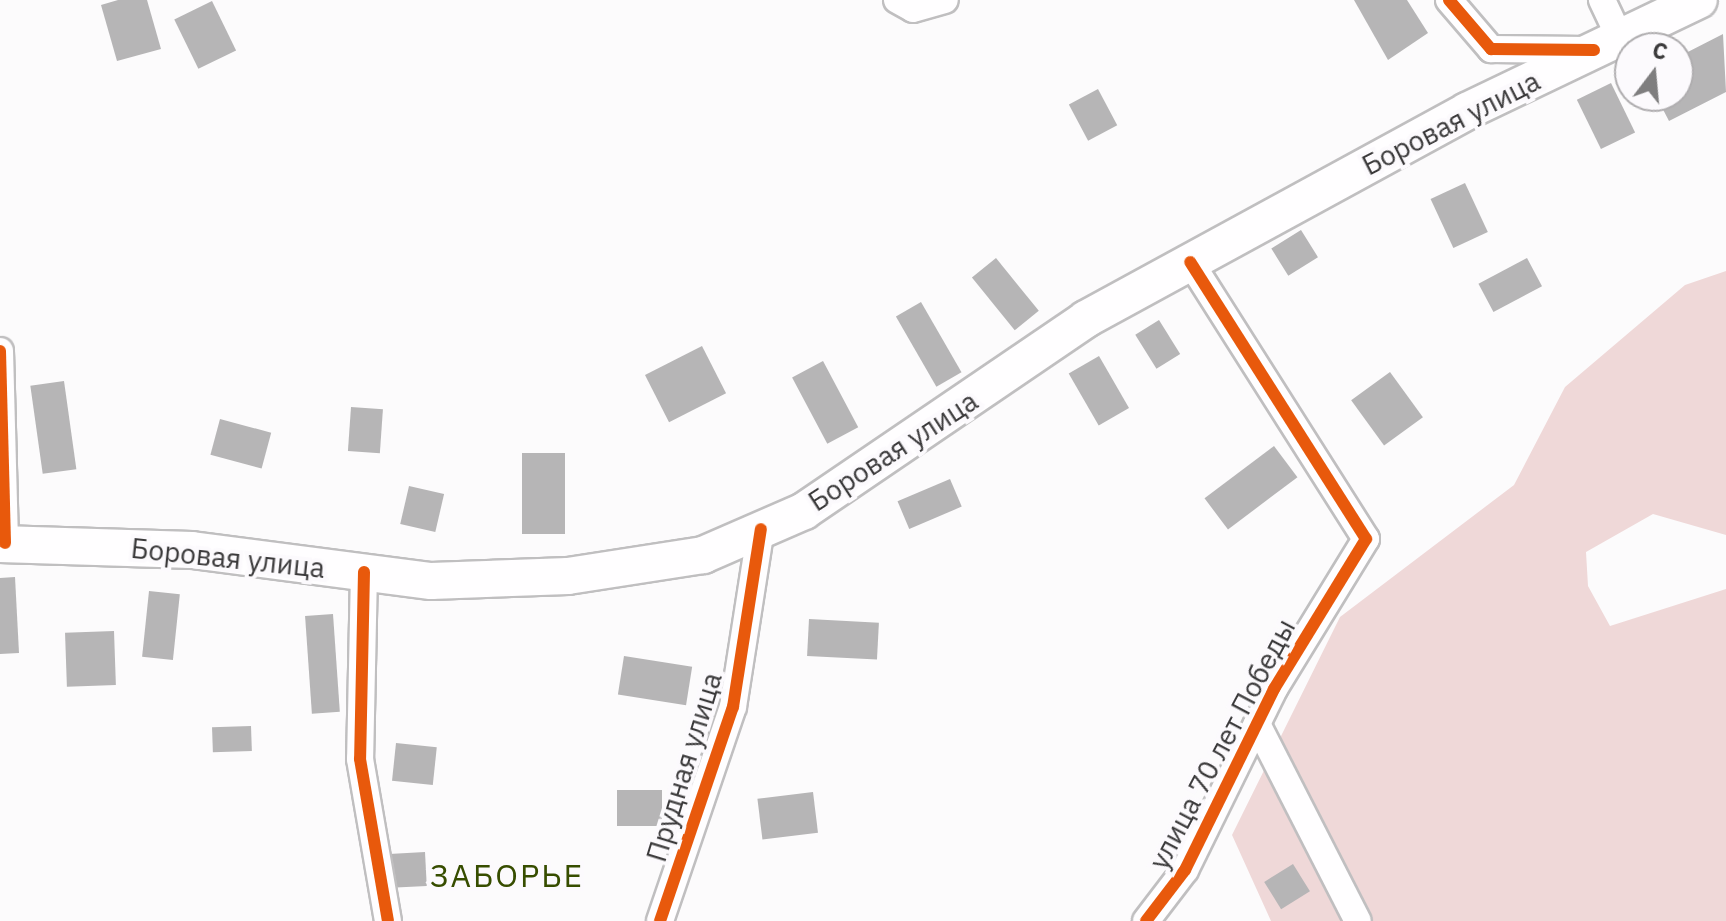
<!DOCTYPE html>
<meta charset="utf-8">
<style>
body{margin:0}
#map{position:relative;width:1726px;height:921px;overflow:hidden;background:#fcfbfc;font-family:"IBM Plex Sans",sans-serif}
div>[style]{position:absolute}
.green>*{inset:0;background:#efd8d8}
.building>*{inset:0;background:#b6b5b6;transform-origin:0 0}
.roads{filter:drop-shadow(2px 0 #c0bfc0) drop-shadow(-2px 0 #c0bfc0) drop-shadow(0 2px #c0bfc0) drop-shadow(0 -2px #c0bfc0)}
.minor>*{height:26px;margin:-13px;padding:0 13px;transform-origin:13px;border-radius:13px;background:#fffeff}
.secondary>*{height:36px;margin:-18px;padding:0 18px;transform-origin:18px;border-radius:18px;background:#fffeff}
.cycleway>*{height:12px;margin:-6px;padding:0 6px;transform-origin:6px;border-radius:6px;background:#e8590c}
span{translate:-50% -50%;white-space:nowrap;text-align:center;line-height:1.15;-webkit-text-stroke:8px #fcfafd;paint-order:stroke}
.street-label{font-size:28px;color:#3b3a3b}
.quarter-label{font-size:32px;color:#374d00;letter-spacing:2px}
.north{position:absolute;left:1614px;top:32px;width:80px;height:80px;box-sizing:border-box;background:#fcfafd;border:2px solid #afadaf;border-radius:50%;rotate:16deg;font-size:22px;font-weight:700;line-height:32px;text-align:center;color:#3b3a3b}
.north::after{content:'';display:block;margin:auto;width:28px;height:36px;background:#7f7e7f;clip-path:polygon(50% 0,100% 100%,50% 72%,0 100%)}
</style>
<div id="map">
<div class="green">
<div style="clip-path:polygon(1726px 271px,1726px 535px,1653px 514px,1586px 552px,1588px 586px,1610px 626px,1726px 589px,1726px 921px,1271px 921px,1232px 835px,1340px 617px,1514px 485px,1565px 387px,1685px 285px)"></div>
</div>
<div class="building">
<div style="clip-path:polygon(118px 0,147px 0,161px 49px,117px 61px,101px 5px)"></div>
<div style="clip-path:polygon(1354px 0,1407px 0,1428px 33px,1388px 60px)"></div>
<div style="left:212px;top:1px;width:55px;height:42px;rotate:64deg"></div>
<div style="clip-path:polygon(1723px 34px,1726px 92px,1669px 121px,1656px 96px,1678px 96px,1678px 57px)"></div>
<div style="left:1611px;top:83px;width:55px;height:38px;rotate:64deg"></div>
<div style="left:1098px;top:89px;width:41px;height:33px;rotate:62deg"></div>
<div style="left:1465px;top:183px;width:54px;height:38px;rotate:65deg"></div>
<div style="left:1301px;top:230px;width:32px;height:35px;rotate:58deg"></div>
<div style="left:996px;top:258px;width:68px;height:31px;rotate:51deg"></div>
<div style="left:1527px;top:258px;width:32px;height:55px;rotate:62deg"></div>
<div style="left:921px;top:302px;width:81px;height:29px;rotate:60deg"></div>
<div style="left:1159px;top:320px;width:40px;height:28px;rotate:58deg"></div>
<div style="left:702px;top:346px;width:53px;height:64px;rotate:63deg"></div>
<div style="left:1099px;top:356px;width:60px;height:35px;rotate:60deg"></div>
<div style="left:823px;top:361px;width:75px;height:35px;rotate:62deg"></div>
<div style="left:1390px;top:372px;width:56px;height:48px;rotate:54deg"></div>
<div style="left:64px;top:381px;width:89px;height:34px;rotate:82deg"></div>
<div style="left:351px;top:407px;width:32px;height:44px;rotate:4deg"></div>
<div style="left:220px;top:419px;width:53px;height:37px;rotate:15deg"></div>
<div style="left:1274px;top:446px;width:39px;height:87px;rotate:53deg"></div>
<div style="left:522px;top:453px;width:43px;height:81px"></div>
<div style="left:950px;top:479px;width:30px;height:57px;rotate:67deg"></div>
<div style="left:409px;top:486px;width:36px;height:39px;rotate:13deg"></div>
<div style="clip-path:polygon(15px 577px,19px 653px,0 654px,0 578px)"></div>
<div style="left:149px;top:591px;width:31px;height:66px;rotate:6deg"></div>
<div style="left:333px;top:614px;width:98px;height:28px;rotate:86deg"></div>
<div style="left:809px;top:619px;width:70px;height:37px;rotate:3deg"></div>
<div style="left:114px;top:631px;width:54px;height:49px;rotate:88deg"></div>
<div style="left:624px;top:656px;width:69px;height:39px;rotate:9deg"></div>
<div style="left:251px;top:726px;width:25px;height:39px;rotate:88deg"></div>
<div style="left:396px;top:743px;width:41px;height:38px;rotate:6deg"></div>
<div style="left:617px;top:790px;width:45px;height:36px"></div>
<div style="left:813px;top:792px;width:41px;height:56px;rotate:83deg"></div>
<div style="left:425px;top:852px;width:34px;height:36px;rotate:87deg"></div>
<div style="left:1293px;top:864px;width:32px;height:34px;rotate:58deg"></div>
</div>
<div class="roads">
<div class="minor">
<div style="left:897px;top:0;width:18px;rotate:29deg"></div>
<div style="left:913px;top:9px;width:33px;rotate:-16deg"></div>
<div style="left:1449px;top:0;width:65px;rotate:49.4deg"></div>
<div style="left:1491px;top:49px;width:96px;rotate:0.6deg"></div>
<div style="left:1602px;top:0;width:42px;rotate:64.7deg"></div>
<div style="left:0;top:351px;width:192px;rotate:88.5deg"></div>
<div style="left:364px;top:572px;width:187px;rotate:91.2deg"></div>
<div style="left:360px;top:759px;width:164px;rotate:80.2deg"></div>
<div style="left:1257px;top:724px;width:221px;rotate:62.9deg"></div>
<div style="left:660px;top:921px;width:226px;rotate:-71.2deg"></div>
<div style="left:733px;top:707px;width:180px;rotate:-81.1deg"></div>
<div style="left:1146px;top:921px;width:64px;rotate:-52.6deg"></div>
<div style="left:1185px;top:870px;width:202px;rotate:-63.8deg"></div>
<div style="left:1274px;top:689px;width:176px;rotate:-58.5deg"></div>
<div style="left:1366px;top:539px;width:328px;rotate:-122.4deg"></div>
</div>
<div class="secondary">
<div style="left:0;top:544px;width:192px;rotate:1.8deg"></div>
<div style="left:192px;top:550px;width:241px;rotate:7.4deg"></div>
<div style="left:431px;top:581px;width:137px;rotate:-2.1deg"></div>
<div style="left:568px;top:576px;width:137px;rotate:-8.8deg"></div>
<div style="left:703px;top:555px;width:110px;rotate:-23.5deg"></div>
<div style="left:804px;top:511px;width:341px;rotate:-34.2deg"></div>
<div style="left:1086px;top:319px;width:434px;rotate:-28.6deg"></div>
<div style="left:1467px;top:111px;width:257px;rotate:-25.6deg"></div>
</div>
</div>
<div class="cycleway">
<div style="left:1449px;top:0;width:65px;rotate:49.4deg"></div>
<div style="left:1491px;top:49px;width:103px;rotate:0.6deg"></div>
<div style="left:0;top:351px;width:192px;rotate:88.5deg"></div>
<div style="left:364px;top:572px;width:187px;rotate:91.2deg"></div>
<div style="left:360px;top:759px;width:164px;rotate:80.2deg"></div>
<div style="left:660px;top:921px;width:226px;rotate:-71.2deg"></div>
<div style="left:733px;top:707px;width:180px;rotate:-81.1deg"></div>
<div style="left:1146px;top:921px;width:64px;rotate:-52.6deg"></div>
<div style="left:1185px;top:870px;width:202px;rotate:-63.8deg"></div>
<div style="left:1274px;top:689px;width:176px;rotate:-58.5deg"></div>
<div style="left:1366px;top:539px;width:328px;rotate:-122.4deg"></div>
</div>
<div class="street-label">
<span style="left:1451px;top:123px;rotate:-27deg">Боровая улица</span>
<span style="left:893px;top:451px;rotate:-33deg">Боровая улица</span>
<span style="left:228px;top:558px;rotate:6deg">Боровая улица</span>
<span style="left:1222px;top:744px;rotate:-62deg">улица 70 лет Победы</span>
<span style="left:684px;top:767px;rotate:-73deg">Прудная улица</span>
</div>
<div class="quarter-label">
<span style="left:507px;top:875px">ЗАБОРЬЕ</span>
</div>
<div class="north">С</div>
</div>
